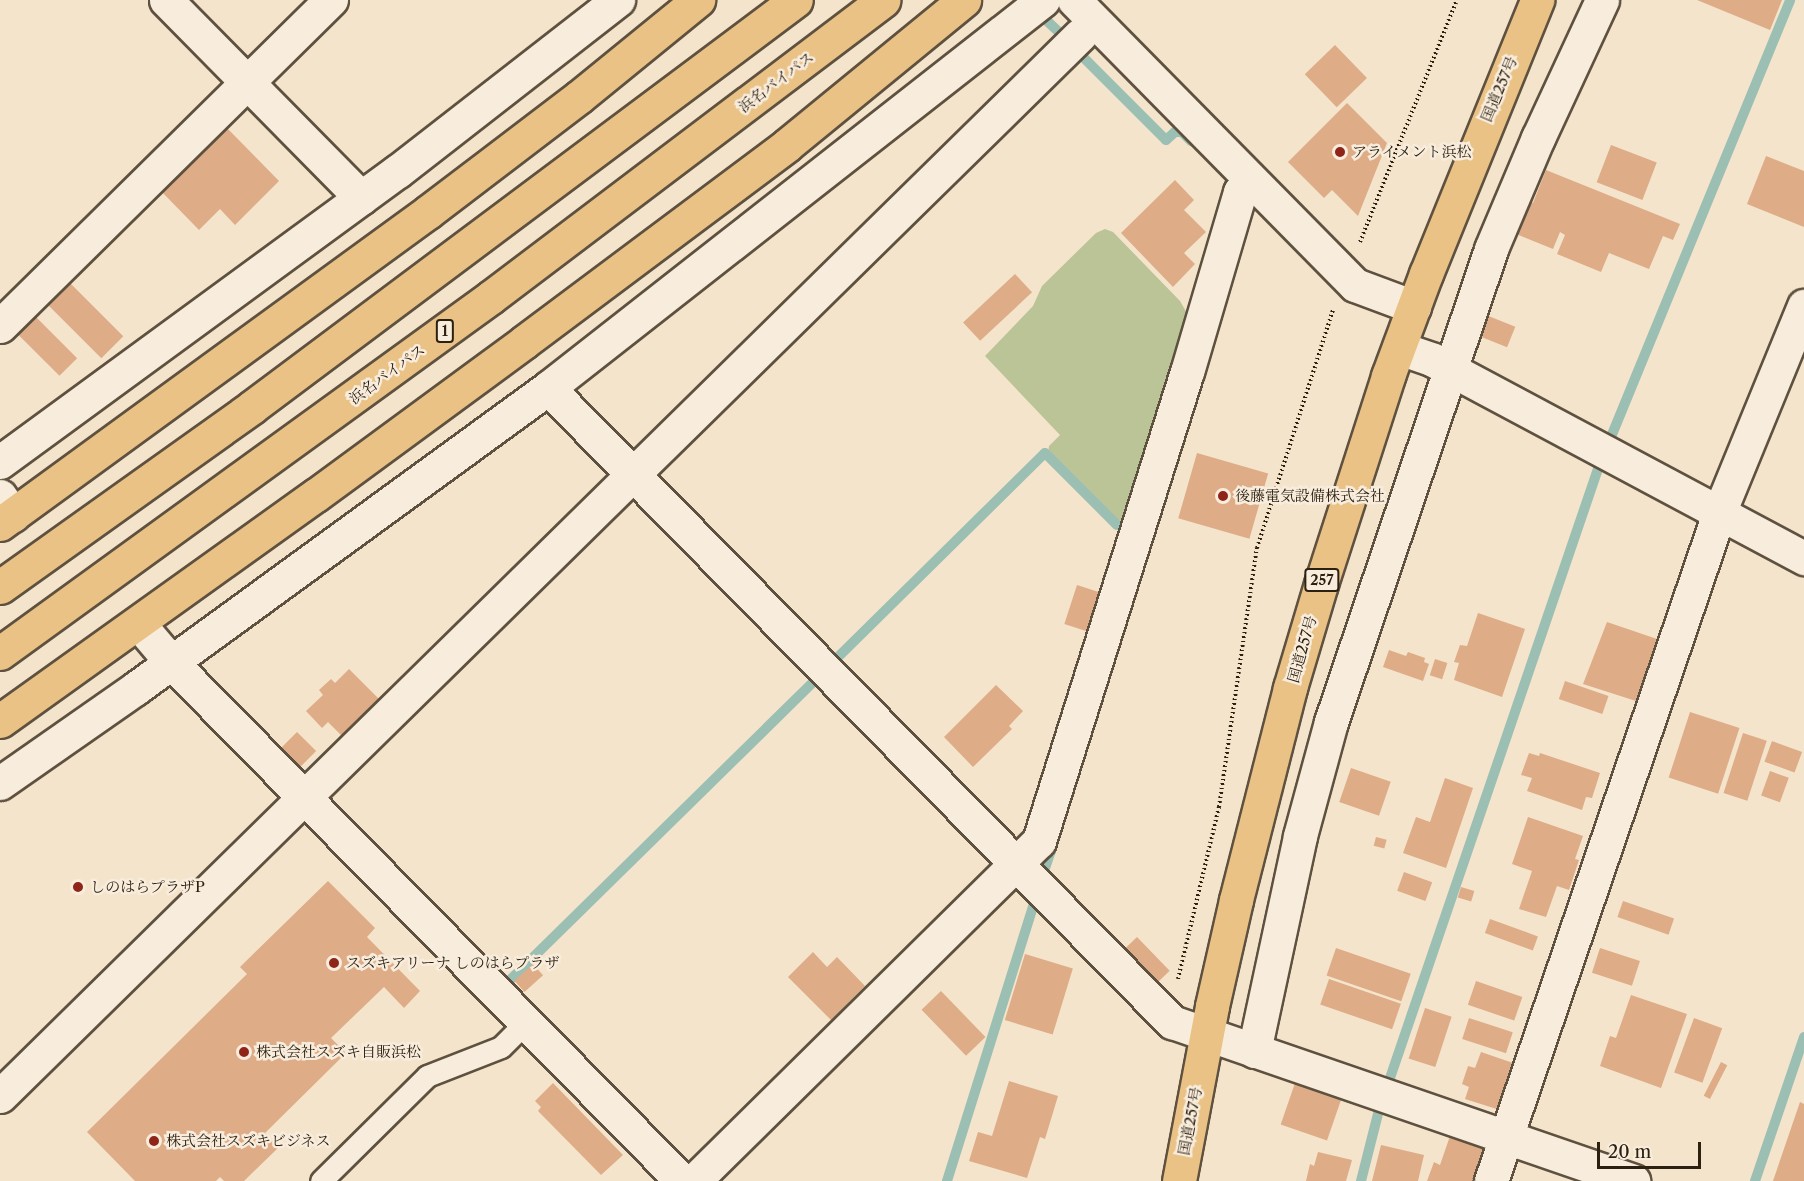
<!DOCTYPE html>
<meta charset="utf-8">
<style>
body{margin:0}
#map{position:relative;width:1804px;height:1181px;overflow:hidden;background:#f4e4cb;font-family:"Libre Caslon Text","Noto Serif JP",serif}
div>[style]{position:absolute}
.green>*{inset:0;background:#bbc497}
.stream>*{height:10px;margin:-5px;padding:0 5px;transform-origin:5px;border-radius:5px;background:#9cbfb3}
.building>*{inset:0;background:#deac87;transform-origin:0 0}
.path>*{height:4px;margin-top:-2px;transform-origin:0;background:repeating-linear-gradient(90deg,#2c2010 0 1.5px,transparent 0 4.5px)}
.roads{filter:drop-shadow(2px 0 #5e513f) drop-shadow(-2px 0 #5e513f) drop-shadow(0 2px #5e513f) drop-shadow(0 -2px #5e513f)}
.lane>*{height:21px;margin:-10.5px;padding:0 10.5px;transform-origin:10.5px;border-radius:10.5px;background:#f8eddd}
.street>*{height:33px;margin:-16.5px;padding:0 16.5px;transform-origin:16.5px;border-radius:16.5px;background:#f8eddd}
.highway>*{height:33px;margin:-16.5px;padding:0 16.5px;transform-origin:16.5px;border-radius:16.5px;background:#eac286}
.dots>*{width:16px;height:16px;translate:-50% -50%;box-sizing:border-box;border:3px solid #f8eddd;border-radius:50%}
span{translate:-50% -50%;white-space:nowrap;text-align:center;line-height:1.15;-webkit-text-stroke:5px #f8eddd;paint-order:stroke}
.shield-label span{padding:2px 4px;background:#f8eddd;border:2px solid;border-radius:4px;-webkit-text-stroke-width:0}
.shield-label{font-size:14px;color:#2c2010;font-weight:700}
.street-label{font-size:15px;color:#2c2010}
.poi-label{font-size:15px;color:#2c2010}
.left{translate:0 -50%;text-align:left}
.scale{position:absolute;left:1597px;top:1142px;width:104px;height:27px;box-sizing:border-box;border:3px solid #2c2010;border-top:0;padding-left:8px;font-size:18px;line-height:21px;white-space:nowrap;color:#2c2010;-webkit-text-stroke:4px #f8eddd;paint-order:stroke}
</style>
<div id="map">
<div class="green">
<div style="clip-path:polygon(1105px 229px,1113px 232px,1180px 301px,1188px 315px,1127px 518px,1120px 521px,1113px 518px,1048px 453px,1049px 446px,1060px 435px,985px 356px,1033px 306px,1042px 286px,1096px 233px)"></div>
</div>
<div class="stream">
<div style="left:1046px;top:20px;width:21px;rotate:43deg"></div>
<div style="left:1079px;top:53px;width:123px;rotate:45deg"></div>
<div style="left:1166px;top:140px;width:12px;rotate:-42deg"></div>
<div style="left:1175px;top:132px;width:7px"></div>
<div style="left:1182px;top:132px;width:13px;rotate:45deg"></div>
<div style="left:1611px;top:437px;width:472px;rotate:-67.7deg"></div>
<div style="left:836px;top:659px;width:293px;rotate:-44.6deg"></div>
<div style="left:1045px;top:453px;width:102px;rotate:45deg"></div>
<div style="left:1044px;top:871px;width:31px;rotate:-71deg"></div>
<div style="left:509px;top:981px;width:428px;rotate:-44.5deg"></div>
<div style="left:1389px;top:1081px;width:650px;rotate:-71.15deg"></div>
<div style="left:947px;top:1181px;width:294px;rotate:-72.6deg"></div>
<div style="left:1361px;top:1181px;width:73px;rotate:-75.8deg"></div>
<div style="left:1755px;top:1181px;width:152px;rotate:-71.2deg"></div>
</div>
<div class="building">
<div style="clip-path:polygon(1697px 0,1782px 0,1770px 30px)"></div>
<div style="left:1335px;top:45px;width:46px;height:42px;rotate:46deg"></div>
<div style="clip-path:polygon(1347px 103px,1387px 143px,1358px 216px,1332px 190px,1324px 198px,1288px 162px)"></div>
<div style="clip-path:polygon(226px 127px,279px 181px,235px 225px,220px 209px,199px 230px,161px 191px)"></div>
<div style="left:1611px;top:145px;width:49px;height:40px;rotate:21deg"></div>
<div style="clip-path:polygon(1766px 156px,1804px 171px,1804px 227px,1747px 204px)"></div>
<div style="clip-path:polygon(1546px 170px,1680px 224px,1673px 240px,1663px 236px,1649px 269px,1609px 253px,1601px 272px,1557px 254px,1565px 235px,1560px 232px,1553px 249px,1511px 232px,1525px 200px,1533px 203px)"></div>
<div style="clip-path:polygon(1175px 180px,1194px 200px,1184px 210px,1206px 232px,1184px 253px,1195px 264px,1173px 287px,1121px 233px)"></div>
<div style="left:1015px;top:274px;width:25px;height:71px;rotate:47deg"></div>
<div style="left:66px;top:279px;width:81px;height:31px;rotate:45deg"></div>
<div style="left:1481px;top:313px;width:37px;height:22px;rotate:22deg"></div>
<div style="left:34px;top:315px;width:61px;height:25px;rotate:45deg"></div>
<div style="left:1197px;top:453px;width:74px;height:68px;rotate:16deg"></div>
<div style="left:1077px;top:585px;width:26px;height:41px;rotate:18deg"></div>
<div style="clip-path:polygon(1478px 613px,1525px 629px,1502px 697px,1454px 680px,1459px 663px,1454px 662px,1460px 645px,1467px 646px)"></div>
<div style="clip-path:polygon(1607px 622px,1657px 639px,1651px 657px,1656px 658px,1650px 676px,1645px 674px,1636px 701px,1583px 684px)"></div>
<div style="clip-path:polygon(1389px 650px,1406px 656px,1408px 652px,1425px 658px,1424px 662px,1429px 664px,1423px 681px,1383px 667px)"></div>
<div style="left:1435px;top:659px;width:13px;height:17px;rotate:18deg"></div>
<div style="clip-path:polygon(349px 669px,379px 699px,342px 736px,328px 722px,322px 728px,306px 711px,323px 695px,319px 690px,331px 679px,335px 683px)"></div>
<div style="left:1565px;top:681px;width:46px;height:19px;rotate:19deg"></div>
<div style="clip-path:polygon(996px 685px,1023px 711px,1009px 726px,1012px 729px,973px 767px,944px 737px)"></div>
<div style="left:1690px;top:712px;width:52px;height:69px;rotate:18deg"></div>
<div style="left:297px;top:732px;width:27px;height:24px;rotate:45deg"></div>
<div style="left:1743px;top:733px;width:25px;height:63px;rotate:18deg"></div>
<div style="left:1772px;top:741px;width:32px;height:22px;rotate:20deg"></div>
<div style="clip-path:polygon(1529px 753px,1539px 756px,1540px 753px,1600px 773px,1592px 798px,1586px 797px,1582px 810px,1527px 791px,1532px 778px,1521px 775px)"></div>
<div style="left:1351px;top:768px;width:42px;height:36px;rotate:19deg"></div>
<div style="left:1770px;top:771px;width:20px;height:26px;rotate:20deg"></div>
<div style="clip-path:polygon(1445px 778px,1473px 788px,1446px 868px,1403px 853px,1416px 817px,1430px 822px)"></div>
<div style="clip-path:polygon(1528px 817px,1583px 836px,1575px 859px,1579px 860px,1569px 890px,1557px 886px,1546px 917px,1519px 909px,1532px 871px,1512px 864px)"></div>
<div style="left:1376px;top:837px;width:11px;height:9px;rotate:15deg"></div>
<div style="left:1404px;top:872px;width:30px;height:20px;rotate:20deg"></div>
<div style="clip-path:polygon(328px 881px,375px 928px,367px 937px,420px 991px,404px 1008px,384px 987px,331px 1038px,346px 1053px,265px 1133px,279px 1147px,244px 1181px,224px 1181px,220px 1177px,216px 1181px,135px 1181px,87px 1132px,247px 974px,240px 967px)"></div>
<div style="left:1461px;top:887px;width:14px;height:11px;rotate:17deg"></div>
<div style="left:1623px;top:901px;width:54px;height:17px;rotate:19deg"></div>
<div style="left:1490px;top:919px;width:51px;height:15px;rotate:20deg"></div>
<div style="left:1137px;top:937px;width:47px;height:18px;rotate:46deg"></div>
<div style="left:1336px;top:948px;width:79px;height:29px;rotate:19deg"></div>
<div style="left:1600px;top:948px;width:42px;height:26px;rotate:18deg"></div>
<div style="clip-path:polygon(813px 952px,827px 967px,837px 957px,865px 986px,831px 1020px,788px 977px)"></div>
<div style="left:1025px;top:954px;width:50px;height:69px;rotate:17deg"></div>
<div style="left:533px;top:964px;width:15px;height:25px;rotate:48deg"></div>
<div style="left:1329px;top:979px;width:76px;height:27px;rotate:19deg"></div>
<div style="left:1476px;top:981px;width:49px;height:25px;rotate:19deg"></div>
<div style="left:941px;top:991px;width:64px;height:27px;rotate:46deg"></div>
<div style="clip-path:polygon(1631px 995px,1687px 1014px,1661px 1088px,1600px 1066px,1610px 1036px,1616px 1038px)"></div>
<div style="left:1425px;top:1008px;width:28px;height:53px;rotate:18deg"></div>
<div style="left:1469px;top:1018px;width:46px;height:22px;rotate:18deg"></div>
<div style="left:1694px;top:1018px;width:30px;height:58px;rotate:20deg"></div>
<div style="clip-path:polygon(1481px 1052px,1519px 1065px,1503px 1111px,1465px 1099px,1469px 1087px,1462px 1084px,1468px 1066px,1475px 1068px)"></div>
<div style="left:1721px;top:1062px;width:7px;height:38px;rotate:27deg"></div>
<div style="clip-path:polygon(1009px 1081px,1058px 1096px,1045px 1139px,1040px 1137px,1027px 1178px,969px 1161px,978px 1132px,992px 1136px)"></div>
<div style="clip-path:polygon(553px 1083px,623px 1155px,601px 1175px,538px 1111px,541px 1107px,535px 1101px)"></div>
<div style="left:1295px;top:1083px;width:49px;height:44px;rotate:19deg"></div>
<div style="clip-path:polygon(1800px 1102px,1804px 1104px,1804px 1181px,1773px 1181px)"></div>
<div style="clip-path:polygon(1450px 1136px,1491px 1150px,1480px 1181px,1427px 1181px,1434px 1162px,1440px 1165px)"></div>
<div style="clip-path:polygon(1381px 1145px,1424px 1155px,1418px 1181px,1372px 1181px)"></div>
<div style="clip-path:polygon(1318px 1152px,1352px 1160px,1346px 1181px,1306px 1181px,1310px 1164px,1314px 1166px)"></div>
</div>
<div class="path">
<div style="left:1360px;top:242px;width:261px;rotate:-68.2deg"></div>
<div style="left:1178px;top:979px;width:177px;rotate:-76.6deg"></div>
<div style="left:1219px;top:807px;width:262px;rotate:-81.7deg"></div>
<div style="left:1257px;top:548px;width:250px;rotate:-72.3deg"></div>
</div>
<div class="roads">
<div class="lane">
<div style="left:321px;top:1181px;width:149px;rotate:-44.7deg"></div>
<div style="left:427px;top:1076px;width:79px;rotate:-21.4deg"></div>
<div style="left:501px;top:1047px;width:35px;rotate:-45deg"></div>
</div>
<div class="street">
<div style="left:166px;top:0;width:278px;rotate:45.4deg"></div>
<div style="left:1074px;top:0;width:400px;rotate:45.4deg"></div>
<div style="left:1355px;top:285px;width:63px;rotate:20.4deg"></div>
<div style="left:0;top:326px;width:465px;rotate:-44.6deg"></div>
<div style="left:1399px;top:348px;width:36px;rotate:19deg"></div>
<div style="left:1433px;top:360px;width:421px;rotate:28.1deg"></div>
<div style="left:548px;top:388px;width:890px;rotate:45.46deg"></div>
<div style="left:1172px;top:1022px;width:488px;rotate:19deg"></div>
<div style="left:0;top:462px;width:493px;rotate:-36.2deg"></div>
<div style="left:398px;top:171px;width:279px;rotate:-37.9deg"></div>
<div style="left:0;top:496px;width:23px;rotate:56deg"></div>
<div style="left:139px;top:624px;width:51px;rotate:49.8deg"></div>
<div style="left:172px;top:663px;width:727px;rotate:45.45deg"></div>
<div style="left:0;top:783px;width:166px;rotate:-34.9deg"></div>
<div style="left:136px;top:688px;width:510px;rotate:-36.06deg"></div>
<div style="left:548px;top:388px;width:629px;rotate:-38.09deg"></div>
<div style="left:1254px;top:1051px;width:220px;rotate:-77.9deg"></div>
<div style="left:1300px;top:836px;width:118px;rotate:-74.8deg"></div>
<div style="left:1331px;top:722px;width:499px;rotate:-71.3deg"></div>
<div style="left:1491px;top:249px;width:121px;rotate:-67.1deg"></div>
<div style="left:1538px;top:138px;width:152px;rotate:-65.1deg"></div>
<div style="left:0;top:1096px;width:1514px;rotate:-44.49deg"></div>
<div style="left:694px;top:1181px;width:484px;rotate:-44.6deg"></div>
<div style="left:1039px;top:841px;width:492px;rotate:-72.5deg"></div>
<div style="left:1187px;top:372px;width:188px;rotate:-73.6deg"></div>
<div style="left:1240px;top:192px;width:16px;rotate:-43deg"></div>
<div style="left:1491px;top:1181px;width:706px;rotate:-71.15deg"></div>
<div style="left:1719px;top:513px;width:224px;rotate:-67.7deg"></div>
</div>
<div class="highway">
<div style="left:0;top:524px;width:530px;rotate:-36.09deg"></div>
<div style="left:428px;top:212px;width:190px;rotate:-37.3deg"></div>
<div style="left:579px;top:97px;width:154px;rotate:-39.2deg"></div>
<div style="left:0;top:587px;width:310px;rotate:-35.5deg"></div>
<div style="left:252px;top:407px;width:679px;rotate:-36.8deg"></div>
<div style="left:0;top:653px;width:606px;rotate:-35.94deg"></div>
<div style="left:491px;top:297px;width:492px;rotate:-37.1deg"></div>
<div style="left:0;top:721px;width:388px;rotate:-35.6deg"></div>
<div style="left:316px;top:495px;width:258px;rotate:-36.3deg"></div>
<div style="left:524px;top:342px;width:329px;rotate:-36.8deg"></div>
<div style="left:787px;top:145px;width:229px;rotate:-39.3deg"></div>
<div style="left:1179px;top:1181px;width:178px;rotate:-79.3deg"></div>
<div style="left:1212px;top:1006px;width:109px;rotate:-77.2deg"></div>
<div style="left:1236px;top:900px;width:219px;rotate:-75.7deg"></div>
<div style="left:1290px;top:688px;width:109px;rotate:-73.4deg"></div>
<div style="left:1321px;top:584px;width:219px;rotate:-72.1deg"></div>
<div style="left:1388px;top:376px;width:109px;rotate:-69.6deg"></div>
<div style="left:1426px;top:274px;width:296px;rotate:-67.9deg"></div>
</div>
</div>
<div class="dots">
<div style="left:1340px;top:152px;background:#8f2418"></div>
<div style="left:1223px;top:496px;background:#8f2418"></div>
<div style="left:78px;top:887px;background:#8f2418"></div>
<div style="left:334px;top:963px;background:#8f2418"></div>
<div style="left:244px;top:1052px;background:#8f2418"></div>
<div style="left:154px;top:1141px;background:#8f2418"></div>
</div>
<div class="shield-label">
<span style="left:445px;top:331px">1</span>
<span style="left:1322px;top:580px">257</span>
</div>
<div class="street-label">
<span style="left:776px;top:82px;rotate:-37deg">浜名バイパス</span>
<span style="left:1499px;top:89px;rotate:-67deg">国道257号</span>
<span style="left:387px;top:374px;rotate:-36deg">浜名バイパス</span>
<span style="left:1302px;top:649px;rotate:-74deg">国道257号</span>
<span style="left:1190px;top:1121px;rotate:-79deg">国道257号</span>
</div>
<div class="poi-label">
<span class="left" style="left:1352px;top:152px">アライメント浜松</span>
<span class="left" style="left:1235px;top:496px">後藤電気設備株式会社</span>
<span class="left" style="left:90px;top:887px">しのはらプラザP</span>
<span class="left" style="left:346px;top:963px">スズキアリーナ しのはらプラザ</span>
<span class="left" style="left:256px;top:1052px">株式会社スズキ自販浜松</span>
<span class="left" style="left:166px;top:1141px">株式会社スズキビジネス</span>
</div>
<div class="scale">20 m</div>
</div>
